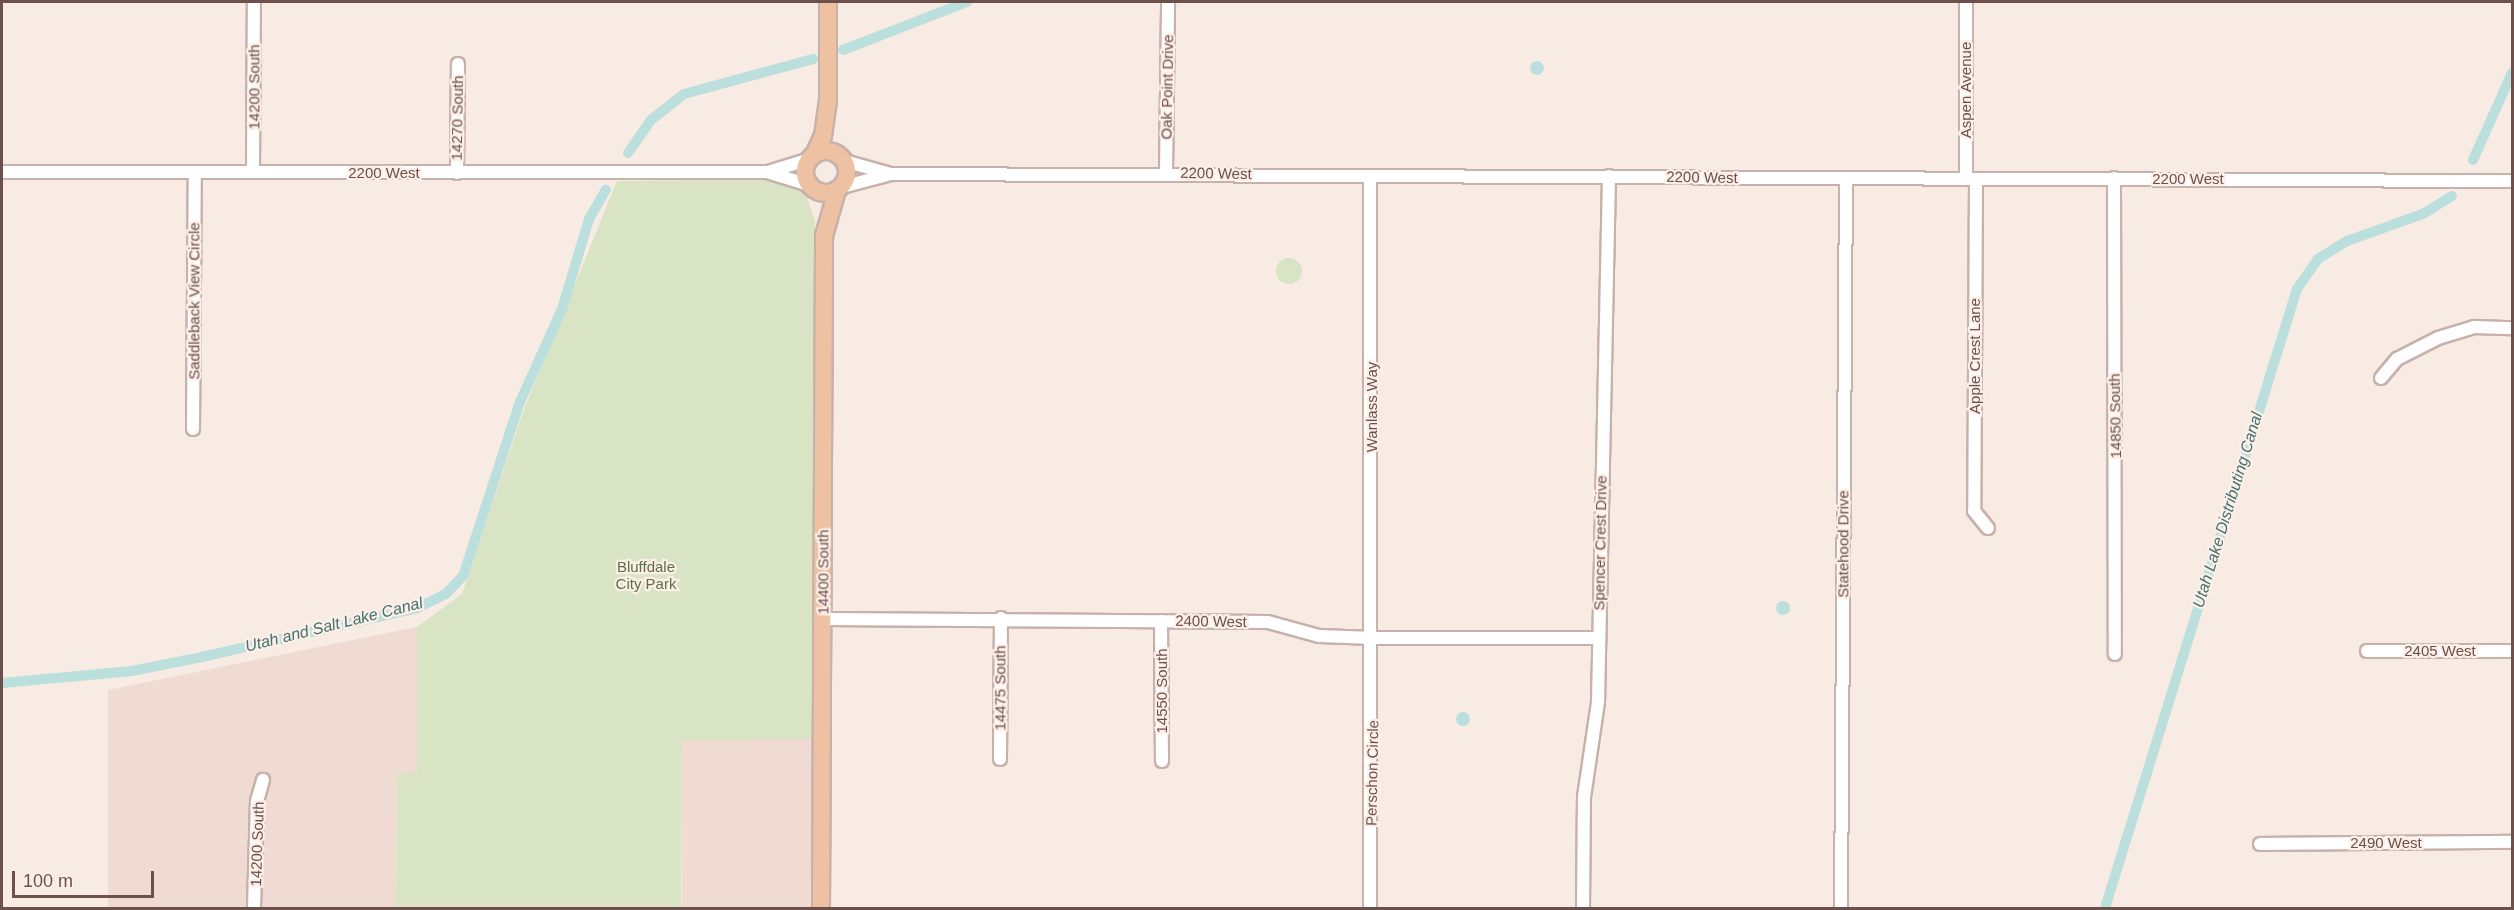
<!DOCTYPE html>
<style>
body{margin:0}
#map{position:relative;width:2514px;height:910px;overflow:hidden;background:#f8ebe3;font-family:Arial,sans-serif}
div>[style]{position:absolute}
.residential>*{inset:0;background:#efdbd2;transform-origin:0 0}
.green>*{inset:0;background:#d8e4c3}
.round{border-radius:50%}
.water>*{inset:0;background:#badfdc}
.canal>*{height:10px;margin:-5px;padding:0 5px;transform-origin:5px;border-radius:5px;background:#badfdc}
.roads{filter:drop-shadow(2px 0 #c7b1ab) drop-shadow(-2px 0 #c7b1ab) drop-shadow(0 2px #c7b1ab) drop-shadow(0 -2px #c7b1ab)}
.minor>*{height:12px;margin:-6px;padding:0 6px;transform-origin:6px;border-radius:6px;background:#fff}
.major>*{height:16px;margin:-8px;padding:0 8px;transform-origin:8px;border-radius:8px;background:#efc1a3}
.major>.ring{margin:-8px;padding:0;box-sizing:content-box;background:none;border:16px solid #efc1a3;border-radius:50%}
span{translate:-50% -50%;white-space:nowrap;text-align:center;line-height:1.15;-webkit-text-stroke:4.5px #fcefe8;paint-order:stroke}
.street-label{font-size:15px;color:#6d504c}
.park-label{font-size:15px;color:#5d7146}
.water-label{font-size:16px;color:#42716e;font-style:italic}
.frame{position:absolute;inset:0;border:3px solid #6d504c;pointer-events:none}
.scale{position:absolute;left:12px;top:871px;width:142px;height:27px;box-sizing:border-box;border:3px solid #6d504c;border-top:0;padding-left:8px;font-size:18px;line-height:21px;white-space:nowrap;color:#6d504c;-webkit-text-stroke:4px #fcefe8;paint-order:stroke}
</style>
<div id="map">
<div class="residential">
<div style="clip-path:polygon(417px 627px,417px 772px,397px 775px,396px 908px,108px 908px,108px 690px)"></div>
<div style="left:682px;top:739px;width:132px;height:169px"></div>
</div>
<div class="green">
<div style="clip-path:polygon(775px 179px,805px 191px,815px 221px,814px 739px,682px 740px,681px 908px,396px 908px,397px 774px,417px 772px,417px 627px,462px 594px,523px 412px,617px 181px)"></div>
<div class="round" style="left:1276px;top:258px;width:26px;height:26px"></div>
</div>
<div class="water">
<div class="round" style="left:1530px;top:61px;width:14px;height:14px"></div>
<div class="round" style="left:1776px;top:601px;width:14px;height:14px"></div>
<div class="round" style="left:1456px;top:712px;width:14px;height:14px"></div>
</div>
<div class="canal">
<div style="left:843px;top:50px;width:133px;rotate:-21.2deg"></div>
<div style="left:628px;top:153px;width:40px;rotate:-55.1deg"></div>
<div style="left:651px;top:120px;width:42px;rotate:-38.2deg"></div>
<div style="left:684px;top:94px;width:134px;rotate:-15.2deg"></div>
<div style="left:2473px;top:160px;width:95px;rotate:-65.9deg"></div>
<div style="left:2px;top:683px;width:131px;rotate:-5.3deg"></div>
<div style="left:132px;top:671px;width:71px;rotate:-11.3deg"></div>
<div style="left:202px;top:657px;width:221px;rotate:-12.8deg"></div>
<div style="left:417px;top:608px;width:32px;rotate:-26deg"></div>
<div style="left:446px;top:594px;width:25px;rotate:-47deg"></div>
<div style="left:463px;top:576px;width:183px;rotate:-71.9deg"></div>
<div style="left:520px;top:402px;width:102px;rotate:-65.7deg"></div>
<div style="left:562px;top:309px;width:94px;rotate:-73.3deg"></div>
<div style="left:589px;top:219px;width:34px;rotate:-60deg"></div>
<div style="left:2105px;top:908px;width:648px;rotate:-72.77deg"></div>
<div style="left:2297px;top:289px;width:37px;rotate:-55deg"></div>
<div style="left:2318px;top:259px;width:34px;rotate:-32deg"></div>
<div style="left:2347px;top:241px;width:81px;rotate:-19.6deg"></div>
<div style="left:2423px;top:214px;width:34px;rotate:-32deg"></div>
</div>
<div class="roads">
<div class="minor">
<div style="left:844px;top:161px;width:49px;rotate:15.5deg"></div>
<div style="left:891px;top:174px;width:1621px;rotate:0.25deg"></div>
<div style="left:2px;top:172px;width:765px"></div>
<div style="left:767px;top:172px;width:44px;rotate:17.2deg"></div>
<div style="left:253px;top:172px;width:170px;rotate:-89.7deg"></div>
<div style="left:768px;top:172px;width:44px;rotate:-17.2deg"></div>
<div style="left:1166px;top:172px;width:170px;rotate:-89.3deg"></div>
<div style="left:457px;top:173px;width:109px;rotate:-89.5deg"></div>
<div style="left:1370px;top:176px;width:732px;rotate:90deg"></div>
<div style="left:1966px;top:178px;width:176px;rotate:-90deg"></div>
<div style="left:2114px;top:178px;width:476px;rotate:89.9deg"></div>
<div style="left:1976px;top:179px;width:332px;rotate:90.3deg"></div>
<div style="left:1974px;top:511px;width:22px;rotate:51deg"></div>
<div style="left:842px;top:187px;width:47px;rotate:-14.9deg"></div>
<div style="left:2381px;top:378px;width:25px;rotate:-50deg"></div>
<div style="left:2397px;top:359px;width:46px;rotate:-27.1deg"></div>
<div style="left:2438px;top:338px;width:38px;rotate:-17deg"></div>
<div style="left:2474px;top:327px;width:38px;rotate:2deg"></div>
<div style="left:193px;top:429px;width:257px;rotate:-89.6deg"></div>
<div style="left:823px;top:619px;width:445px;rotate:0.4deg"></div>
<div style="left:1268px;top:622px;width:53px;rotate:15.4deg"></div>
<div style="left:1319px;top:636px;width:55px;rotate:2.1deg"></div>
<div style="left:1374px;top:638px;width:224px"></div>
<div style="left:1161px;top:621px;width:140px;rotate:89.6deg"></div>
<div style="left:2367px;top:651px;width:145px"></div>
<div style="left:1000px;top:759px;width:141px;rotate:-89.6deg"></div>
<div style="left:2260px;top:844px;width:252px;rotate:-0.5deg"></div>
<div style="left:254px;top:908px;width:107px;rotate:-88.4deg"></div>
<div style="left:257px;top:801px;width:22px;rotate:-74deg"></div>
<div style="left:1583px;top:908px;width:111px;rotate:-89.5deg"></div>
<div style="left:1584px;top:797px;width:96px;rotate:-81.6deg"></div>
<div style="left:1598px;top:702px;width:526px;rotate:-88.8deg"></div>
<div style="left:1841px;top:908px;width:729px;rotate:-89.61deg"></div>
</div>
<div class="major">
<div class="ring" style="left:805px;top:151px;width:26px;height:26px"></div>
<div style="left:814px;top:155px;width:21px;rotate:-65deg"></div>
<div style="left:823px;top:136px;width:36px;rotate:-82deg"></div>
<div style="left:828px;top:100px;width:98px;rotate:-90deg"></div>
<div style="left:821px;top:908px;width:672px;rotate:-89.74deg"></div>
<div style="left:824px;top:236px;width:48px;rotate:-74.2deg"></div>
</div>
</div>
<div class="street-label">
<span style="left:254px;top:87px;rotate:-90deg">14200 South</span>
<span style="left:1167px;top:87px;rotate:-89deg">Oak Point Drive</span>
<span style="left:1966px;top:90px;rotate:-90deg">Aspen Avenue</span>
<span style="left:457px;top:118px;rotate:-89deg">14270 South</span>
<span style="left:384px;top:173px">2200 West</span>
<span style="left:1216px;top:173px;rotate:1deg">2200 West</span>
<span style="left:1702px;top:177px;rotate:1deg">2200 West</span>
<span style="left:2188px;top:179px">2200 West</span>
<span style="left:194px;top:301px;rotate:-90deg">Saddleback View Circle</span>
<span style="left:1975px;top:356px;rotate:-90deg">Apple Crest Lane</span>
<span style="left:1372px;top:407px;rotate:-90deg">Wanlass Way</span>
<span style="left:2115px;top:416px;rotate:-91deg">14850 South</span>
<span style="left:1600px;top:543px;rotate:-89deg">Spencer Crest Drive</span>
<span style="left:1843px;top:544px;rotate:-90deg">Statehood Drive</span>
<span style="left:823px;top:572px;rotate:-90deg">14400 South</span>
<span style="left:1211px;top:621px;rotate:1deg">2400 West</span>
<span style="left:2440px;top:651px">2405 West</span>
<span style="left:1000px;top:688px;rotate:-90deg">14475 South</span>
<span style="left:1162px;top:691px;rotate:-90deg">14550 South</span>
<span style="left:1372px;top:773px;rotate:-89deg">Perschon Circle</span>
<span style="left:2386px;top:843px">2490 West</span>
<span style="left:257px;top:844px;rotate:-88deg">14200 South</span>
</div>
<div class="park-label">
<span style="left:646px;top:575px">Bluffdale<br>City Park</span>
</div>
<div class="water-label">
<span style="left:2228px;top:510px;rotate:-73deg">Utah Lake Distributing Canal</span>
<span style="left:334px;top:625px;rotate:-14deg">Utah and Salt Lake Canal</span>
</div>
<div class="frame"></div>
<div class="scale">100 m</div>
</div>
